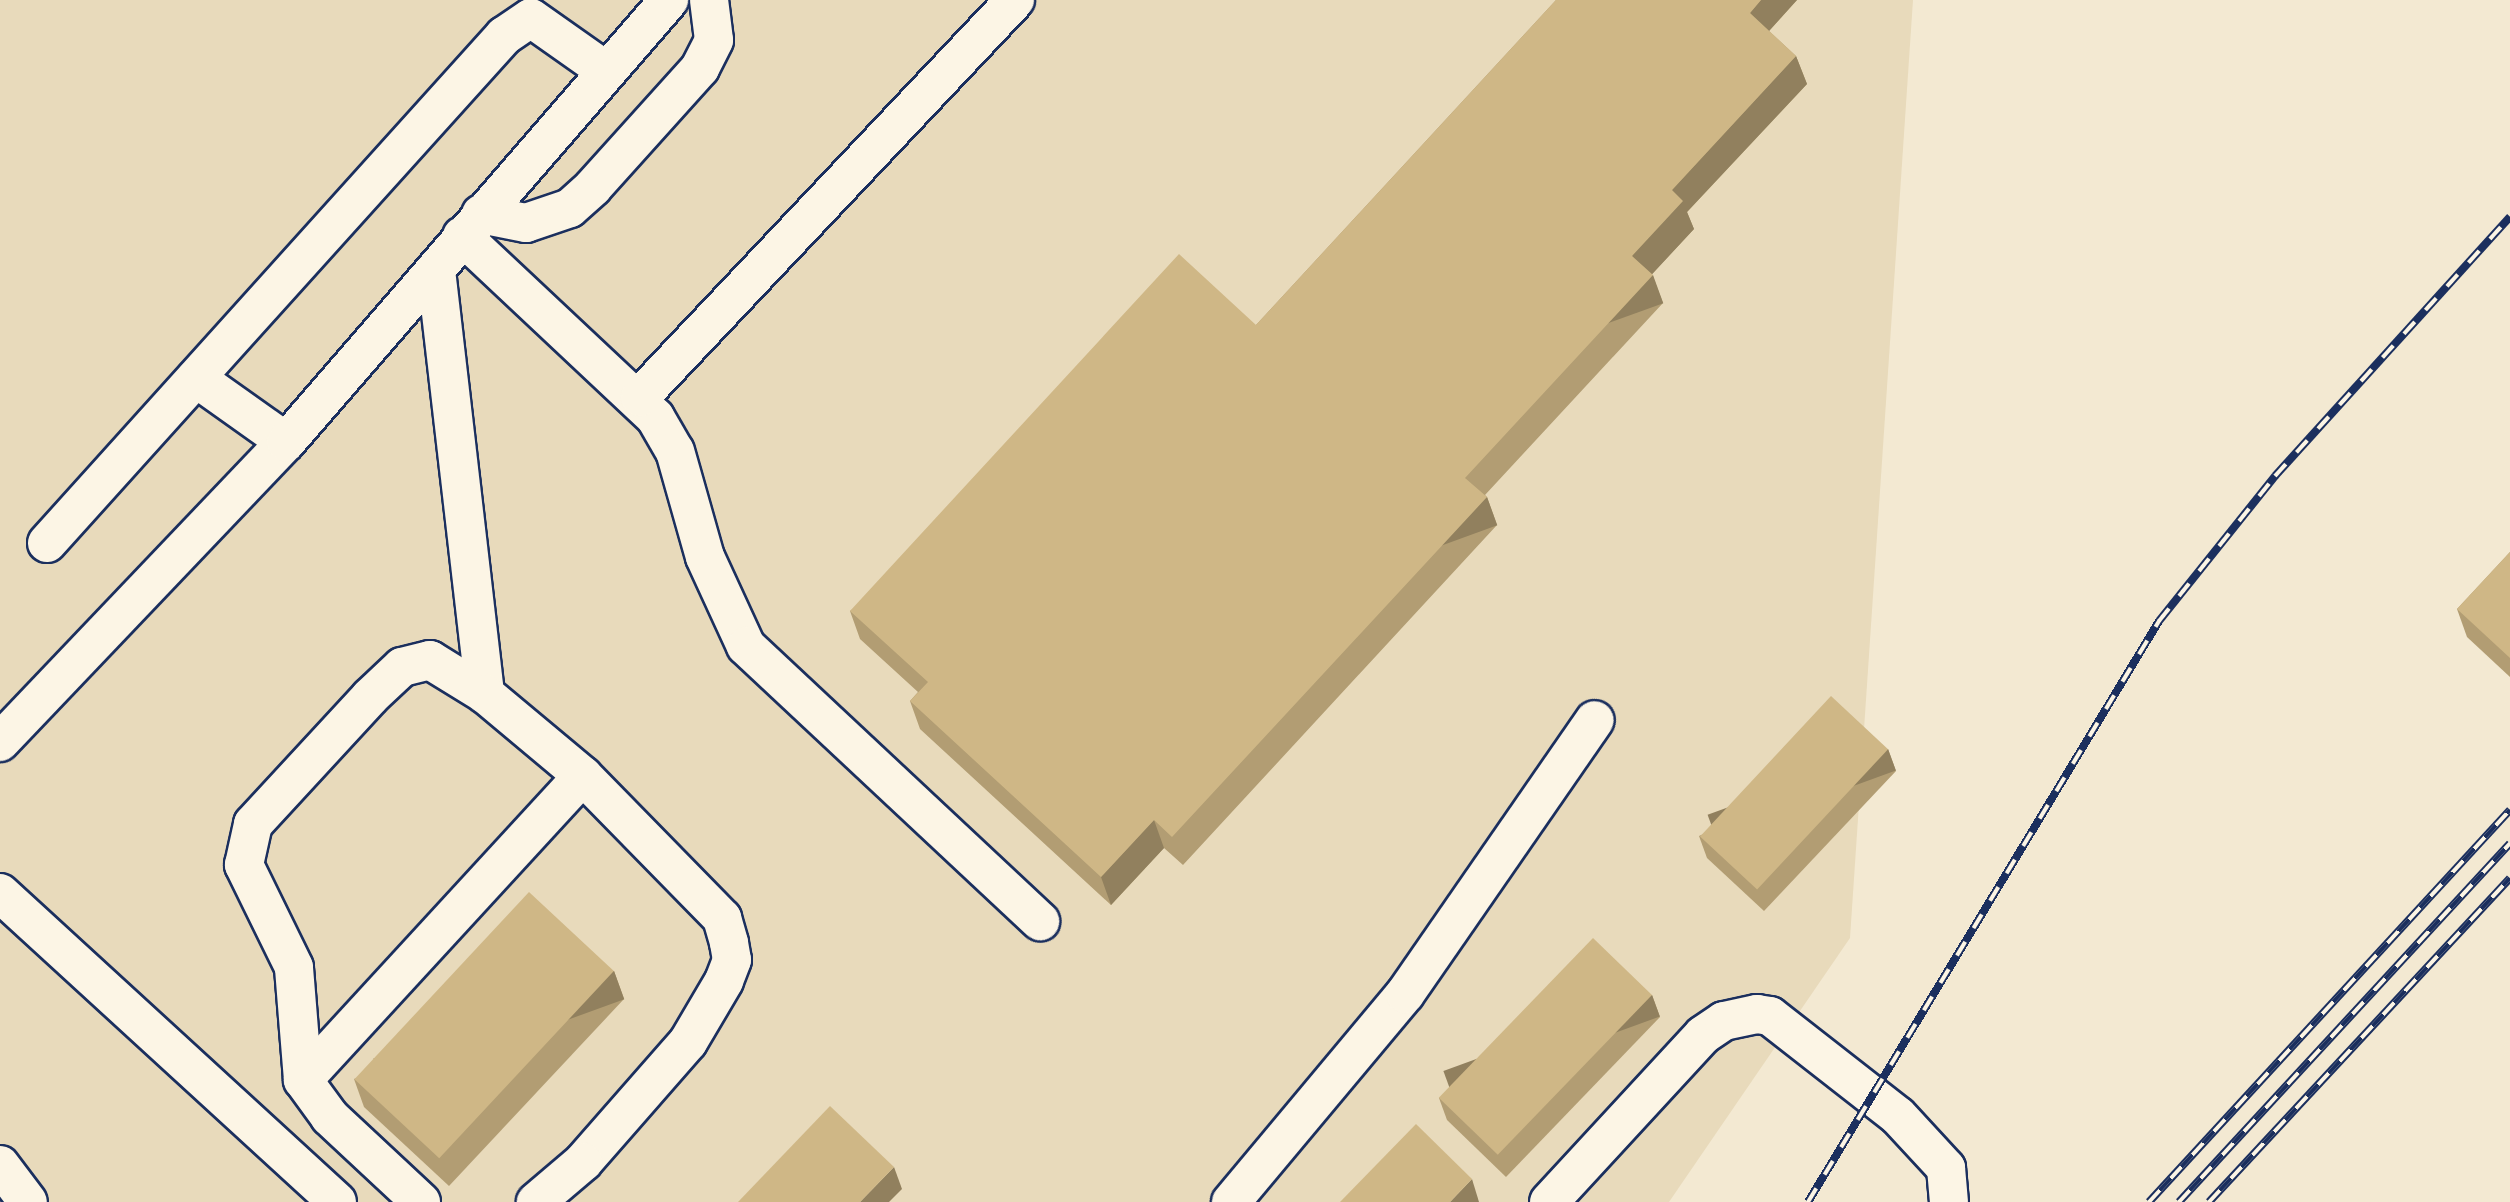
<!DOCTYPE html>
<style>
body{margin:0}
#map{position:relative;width:2510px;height:1202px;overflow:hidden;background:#f3e9d2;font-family:Caveat,sans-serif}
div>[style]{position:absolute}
.built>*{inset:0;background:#e8dabb}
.roads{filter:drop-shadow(2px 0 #1b2f5e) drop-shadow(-2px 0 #1b2f5e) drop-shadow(0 2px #1b2f5e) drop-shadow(0 -2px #1b2f5e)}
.minor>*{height:38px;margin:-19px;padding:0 19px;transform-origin:19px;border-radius:19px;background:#fcf5e5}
.rail>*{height:8px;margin-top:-4px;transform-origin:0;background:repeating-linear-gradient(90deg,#fcf5e5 0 16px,#1b2f5e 0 32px);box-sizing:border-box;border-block:2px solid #1b2f5e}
.wall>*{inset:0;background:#b29d73}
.shaded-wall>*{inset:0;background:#91805e;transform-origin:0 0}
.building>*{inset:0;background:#cfb786;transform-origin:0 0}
span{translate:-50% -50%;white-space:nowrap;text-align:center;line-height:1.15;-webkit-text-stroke:6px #fcf5e5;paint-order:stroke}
</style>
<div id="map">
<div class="built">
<div style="clip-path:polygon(0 0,1913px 0,1850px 938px,1669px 1202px,0 1202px)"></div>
</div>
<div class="roads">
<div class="minor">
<div style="left:481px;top:214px;width:46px;rotate:11.3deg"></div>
<div style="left:526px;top:223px;width:46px;rotate:-18.8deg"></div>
<div style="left:570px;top:208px;width:31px;rotate:-42deg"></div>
<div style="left:593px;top:187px;width:160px;rotate:-48deg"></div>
<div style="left:700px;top:68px;width:31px;rotate:-63deg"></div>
<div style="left:714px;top:40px;width:40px;rotate:-97.1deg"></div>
<div style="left:462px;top:236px;width:265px;rotate:43.2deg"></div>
<div style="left:655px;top:417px;width:39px;rotate:60deg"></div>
<div style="left:675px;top:451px;width:110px;rotate:74.2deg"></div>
<div style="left:705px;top:557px;width:98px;rotate:65.3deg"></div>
<div style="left:746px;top:646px;width:403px;rotate:43.1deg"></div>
<div style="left:436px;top:270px;width:427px;rotate:83.4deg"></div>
<div style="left:196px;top:378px;width:110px;rotate:35.4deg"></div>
<div style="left:640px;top:397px;width:546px;rotate:-46.63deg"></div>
<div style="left:47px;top:543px;width:683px;rotate:-47.97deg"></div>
<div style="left:504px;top:36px;width:32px;rotate:-34deg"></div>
<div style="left:531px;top:18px;width:92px;rotate:35.2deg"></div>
<div style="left:0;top:742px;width:414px;rotate:-46.4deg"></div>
<div style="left:286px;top:442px;width:585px;rotate:-49.09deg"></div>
<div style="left:0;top:893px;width:457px;rotate:42.5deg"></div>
<div style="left:303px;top:1080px;width:413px;rotate:-47.4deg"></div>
<div style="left:0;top:1165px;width:46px;rotate:52.9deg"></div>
<div style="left:421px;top:1202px;width:125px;rotate:-137deg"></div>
<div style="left:330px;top:1117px;width:46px;rotate:-126.1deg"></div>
<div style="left:303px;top:1080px;width:113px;rotate:-94.6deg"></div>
<div style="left:294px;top:967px;width:114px;rotate:-116.1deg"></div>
<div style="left:244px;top:865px;width:42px;rotate:-77.6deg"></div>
<div style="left:253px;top:824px;width:173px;rotate:-47.3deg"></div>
<div style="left:370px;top:697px;width:44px;rotate:-43.2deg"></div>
<div style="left:402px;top:667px;width:29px;rotate:-14deg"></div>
<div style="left:430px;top:660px;width:65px;rotate:31.7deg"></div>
<div style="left:485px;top:694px;width:128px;rotate:39.9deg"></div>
<div style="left:583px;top:776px;width:199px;rotate:45.6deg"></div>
<div style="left:722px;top:918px;width:26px;rotate:74deg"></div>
<div style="left:729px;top:943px;width:17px;rotate:80deg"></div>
<div style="left:732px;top:960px;width:22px;rotate:111deg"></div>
<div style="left:724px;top:981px;width:71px;rotate:120.5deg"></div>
<div style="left:688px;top:1042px;width:159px;rotate:131.2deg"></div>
<div style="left:583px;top:1162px;width:62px;rotate:139.6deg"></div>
<div style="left:1231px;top:1202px;width:271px;rotate:-50.1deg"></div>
<div style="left:1405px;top:994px;width:333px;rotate:-55.3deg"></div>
<div style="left:1549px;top:1202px;width:227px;rotate:-47.3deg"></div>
<div style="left:1703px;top:1035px;width:25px;rotate:-34deg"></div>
<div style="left:1724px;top:1021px;width:34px;rotate:-12deg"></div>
<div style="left:1757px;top:1014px;width:13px;rotate:9deg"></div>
<div style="left:1770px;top:1016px;width:162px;rotate:38deg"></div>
<div style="left:1898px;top:1116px;width:71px;rotate:47.3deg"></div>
<div style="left:1946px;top:1168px;width:34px;rotate:85deg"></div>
</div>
</div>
<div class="rail">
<div style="left:1808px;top:1202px;width:679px;rotate:-58.86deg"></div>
<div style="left:2159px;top:621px;width:186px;rotate:-51.3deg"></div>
<div style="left:2275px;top:476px;width:350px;rotate:-47.8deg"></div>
<div style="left:2149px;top:1202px;width:533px;rotate:-47.36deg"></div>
<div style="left:2179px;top:1202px;width:488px;rotate:-47.3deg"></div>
<div style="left:2209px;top:1202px;width:442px;rotate:-47.1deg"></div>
</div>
<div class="wall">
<div style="clip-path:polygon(1556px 0,1797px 0,1769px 31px,1796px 56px,1807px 84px,1687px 212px,1694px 229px,1652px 274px,1663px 303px,1485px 495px,1487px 497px,1497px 525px,1183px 865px,1164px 848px,1111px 905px,920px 729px,910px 701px,918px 692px,860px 639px,850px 611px,1256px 325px)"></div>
<div style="clip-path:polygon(2510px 552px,2510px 677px,2467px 637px,2457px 609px)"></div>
<div style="clip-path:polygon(1888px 749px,1896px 771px,1764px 911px,1707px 858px,1699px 836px)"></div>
<div style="clip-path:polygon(614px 971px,624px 999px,449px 1186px,364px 1107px,354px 1079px)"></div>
<div style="clip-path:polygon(1652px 995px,1660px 1017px,1506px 1177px,1447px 1120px,1439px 1098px)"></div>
</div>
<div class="shaded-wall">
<div style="clip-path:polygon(1761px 0,1797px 0,1760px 41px,1750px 13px)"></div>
<div style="clip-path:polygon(1796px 56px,1807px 84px,1687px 212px,1694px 229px,1643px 284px,1632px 256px,1672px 190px)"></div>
<div style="left:1653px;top:275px;width:30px;height:277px;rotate:70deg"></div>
<div style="left:1487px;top:497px;width:30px;height:463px;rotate:70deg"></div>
<div style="left:1888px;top:749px;width:23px;height:192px;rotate:70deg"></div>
<div style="clip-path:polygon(1154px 820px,1164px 848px,1111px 905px,1101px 877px)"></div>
<div style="left:614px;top:971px;width:30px;height:256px;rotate:70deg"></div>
<div style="left:1652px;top:995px;width:23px;height:222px;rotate:70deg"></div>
<div style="clip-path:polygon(894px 1167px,902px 1189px,889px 1202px,860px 1202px)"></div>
<div style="clip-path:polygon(1472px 1179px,1479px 1202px,1450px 1202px)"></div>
</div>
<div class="building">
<div style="clip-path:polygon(1556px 0,1761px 0,1750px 13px,1796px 56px,1672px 190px,1683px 201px,1632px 256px,1653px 275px,1465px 478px,1487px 497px,1172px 837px,1154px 820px,1101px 877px,910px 701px,928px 682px,850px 611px,1179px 254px,1256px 325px)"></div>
<div style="clip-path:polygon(2510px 552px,2510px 658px,2457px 609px)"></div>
<div style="left:1831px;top:696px;width:78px;height:192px;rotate:43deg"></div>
<div style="left:529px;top:892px;width:116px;height:256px;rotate:43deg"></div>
<div style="left:1593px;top:938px;width:82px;height:222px;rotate:44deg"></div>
<div style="clip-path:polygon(830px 1106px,894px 1167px,860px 1202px,738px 1202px)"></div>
<div style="clip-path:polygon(1416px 1124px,1472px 1179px,1450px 1202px,1340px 1202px)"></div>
</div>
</div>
